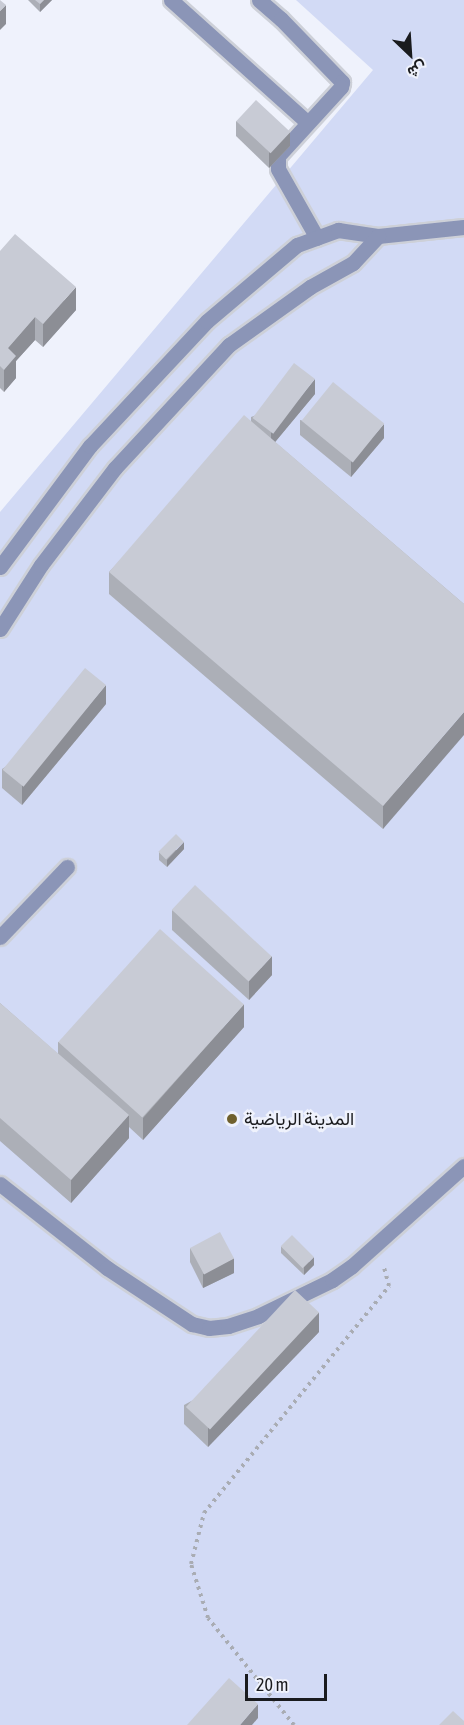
<!DOCTYPE html>
<meta charset="utf-8">
<style>
body{margin:0}
#map{position:relative;width:464px;height:1725px;overflow:hidden;background:#eff2fc;font-family:"Asap Condensed",Vazirmatn,sans-serif}
div>[style]{position:absolute}
.green>*{inset:0;background:#d2daf5}
.path>*{height:4px;margin-top:-2px;transform-origin:0;background:repeating-linear-gradient(90deg,#a9acb3 0 3px,transparent 0 7.5px)}
.roads{filter:drop-shadow(2px 0 #cdd0d8) drop-shadow(-2px 0 #cdd0d8) drop-shadow(0 2px #cdd0d8) drop-shadow(0 -2px #cdd0d8)}
.minor>*{height:15px;margin:-7.5px;padding:0 7.5px;transform-origin:7.5px;border-radius:7.5px;background:#8b95b7}
.wall>*{inset:0;background:#acafb7}
.shaded-wall>*{inset:0;background:#8c8e95}
.building>*{inset:0;background:#c8cbd5;transform-origin:0 0}
.dots>*{width:16px;height:16px;translate:-50% -50%;box-sizing:border-box;border:3px solid #eff2fc;border-radius:50%}
span{translate:-50% -50%;white-space:nowrap;text-align:center;line-height:1.15;-webkit-text-stroke:5px #eff2fc;paint-order:stroke}
.poi-label{font-size:18px;color:#1a1b1e}
.left{translate:0 -50%;text-align:left}
.north{position:absolute;left:380px;top:24px;width:60px;height:60px;-webkit-text-stroke:4px #eff2fc;paint-order:stroke;rotate:155deg;font-size:16px;font-weight:700;line-height:24px;text-align:center;color:#1a1b1e}
.north::after{content:'';display:block;margin:auto;width:21px;height:27px;background:#1a1b1e;clip-path:polygon(50% 0,100% 100%,50% 72%,0 100%)}
.scale{position:absolute;left:245px;top:1674px;width:82px;height:27px;box-sizing:border-box;border:3px solid #1a1b1e;border-top:0;padding-left:8px;font-size:18px;line-height:21px;white-space:nowrap;color:#1a1b1e;-webkit-text-stroke:4px #eff2fc;paint-order:stroke}
</style>
<div id="map">
<div class="green">
<div style="clip-path:polygon(296px 0,464px 0,464px 1725px,0 1725px,0 512px,373px 70px)"></div>
</div>
<div class="path">
<div style="left:294px;top:1725px;width:137px;rotate:-128.8deg"></div>
<div style="left:208px;top:1618px;width:57px;rotate:-107.5deg"></div>
<div style="left:191px;top:1564px;width:53px;rotate:-75.7deg"></div>
<div style="left:204px;top:1513px;width:293px;rotate:-50.8deg"></div>
<div style="left:389px;top:1286px;width:20px;rotate:-105deg"></div>
</div>
<div class="roads">
<div class="minor">
<div style="left:171px;top:0;width:183px;rotate:41.9deg"></div>
<div style="left:259px;top:0;width:29px;rotate:41deg"></div>
<div style="left:281px;top:19px;width:88px;rotate:45.9deg"></div>
<div style="left:342px;top:82px;width:5px;rotate:101deg"></div>
<div style="left:341px;top:87px;width:93px;rotate:132.4deg"></div>
<div style="left:278px;top:156px;width:13px;rotate:90deg"></div>
<div style="left:278px;top:169px;width:79px;rotate:60.5deg"></div>
<div style="left:0;top:567px;width:151px;rotate:-53.4deg"></div>
<div style="left:90px;top:446px;width:171px;rotate:-46.9deg"></div>
<div style="left:207px;top:321px;width:118px;rotate:-40.2deg"></div>
<div style="left:297px;top:245px;width:44px;rotate:-20.1deg"></div>
<div style="left:338px;top:230px;width:40px;rotate:8.5deg"></div>
<div style="left:378px;top:236px;width:86px;rotate:-6deg"></div>
<div style="left:0;top:629px;width:76px;rotate:-57.4deg"></div>
<div style="left:41px;top:565px;width:122px;rotate:-52.7deg"></div>
<div style="left:115px;top:468px;width:168px;rotate:-47.2deg"></div>
<div style="left:229px;top:345px;width:100px;rotate:-35.6deg"></div>
<div style="left:310px;top:287px;width:49px;rotate:-29.2deg"></div>
<div style="left:353px;top:263px;width:37px;rotate:-47deg"></div>
<div style="left:0;top:937px;width:97px;rotate:-46.3deg"></div>
<div style="left:0;top:1184px;width:136px;rotate:38.1deg"></div>
<div style="left:107px;top:1268px;width:102px;rotate:33.4deg"></div>
<div style="left:192px;top:1324px;width:17px;rotate:13deg"></div>
<div style="left:209px;top:1328px;width:19px;rotate:-6deg"></div>
<div style="left:228px;top:1326px;width:32px;rotate:-18deg"></div>
<div style="left:258px;top:1316px;width:82px;rotate:-25.9deg"></div>
<div style="left:332px;top:1280px;width:24px;rotate:-35deg"></div>
<div style="left:352px;top:1266px;width:150px;rotate:-41.8deg"></div>
</div>
</div>
<div class="wall">
<div style="clip-path:polygon(28px 0,52px 0,40px 12px)"></div>
<div style="clip-path:polygon(236px 121px,290px 146px,269px 168px,236px 136px)"></div>
<div style="clip-path:polygon(0 251px,76px 310px,43px 347px,35px 340px,16px 361px,16px 378px,4px 392px,0 388px)"></div>
<div style="clip-path:polygon(315px 394px,275px 442px,464px 604px,383px 829px,109px 594px,109px 572px,251px 421px,251px 417px)"></div>
<div style="clip-path:polygon(300px 420px,384px 438px,351px 477px,300px 435px)"></div>
<div style="clip-path:polygon(106px 704px,22px 805px,2px 788px,2px 769px)"></div>
<div style="clip-path:polygon(184px 849px,167px 867px,159px 860px,159px 852px)"></div>
<div style="clip-path:polygon(172px 910px,272px 975px,249px 1000px,172px 930px)"></div>
<div style="clip-path:polygon(0 1003px,58px 1054px,58px 1042px,244px 1027px,143px 1140px,129px 1127px,129px 1138px,71px 1203px,0 1141px)"></div>
<div style="clip-path:polygon(281px 1246px,314px 1265px,304px 1275px,281px 1253px)"></div>
<div style="clip-path:polygon(190px 1248px,234px 1273px,203px 1288px,190px 1262px)"></div>
<div style="clip-path:polygon(319px 1332px,208px 1447px,184px 1424px,184px 1405px)"></div>
</div>
<div class="shaded-wall">
<div style="clip-path:polygon(44px 0,52px 0,40px 12px,40px 4px)"></div>
<div style="clip-path:polygon(6px 5px,6px 24px,0 30px,0 11px)"></div>
<div style="clip-path:polygon(290px 132px,290px 146px,269px 168px,269px 153px)"></div>
<div style="clip-path:polygon(76px 287px,76px 310px,43px 347px,43px 324px)"></div>
<div style="clip-path:polygon(35px 317px,35px 340px,16px 361px,16px 378px,4px 392px,4px 370px,8px 348px)"></div>
<div style="clip-path:polygon(315px 379px,315px 394px,271px 447px,271px 433px)"></div>
<div style="clip-path:polygon(384px 424px,384px 438px,351px 477px,351px 462px)"></div>
<div style="clip-path:polygon(106px 685px,106px 704px,22px 805px,22px 785px)"></div>
<div style="clip-path:polygon(464px 712px,464px 735px,383px 829px,383px 806px)"></div>
<div style="clip-path:polygon(184px 842px,184px 849px,167px 867px,167px 860px)"></div>
<div style="clip-path:polygon(272px 956px,272px 975px,249px 1000px,249px 981px)"></div>
<div style="clip-path:polygon(244px 1004px,244px 1027px,143px 1140px,143px 1118px)"></div>
<div style="clip-path:polygon(129px 1115px,129px 1138px,71px 1203px,71px 1180px)"></div>
<div style="clip-path:polygon(314px 1257px,314px 1265px,304px 1275px,304px 1267px)"></div>
<div style="clip-path:polygon(234px 1258px,234px 1273px,203px 1288px,203px 1274px)"></div>
<div style="clip-path:polygon(319px 1312px,319px 1332px,208px 1447px,208px 1428px)"></div>
<div style="clip-path:polygon(258px 1704px,258px 1718px,252px 1725px,240px 1725px)"></div>
</div>
<div class="building">
<div style="clip-path:polygon(0 0,6px 5px,0 11px)"></div>
<div style="clip-path:polygon(35px 0,44px 0,40px 4px)"></div>
<div style="left:256px;top:100px;width:47px;height:29px;rotate:43deg"></div>
<div style="clip-path:polygon(15px 234px,76px 287px,43px 324px,35px 317px,8px 348px,16px 356px,4px 370px,0 366px,0 251px)"></div>
<div style="left:294px;top:363px;width:26px;height:69px;rotate:37deg"></div>
<div style="left:333px;top:382px;width:66px;height:50px;rotate:39deg"></div>
<div style="clip-path:polygon(244px 415px,464px 604px,464px 712px,383px 806px,109px 572px)"></div>
<div style="left:85px;top:668px;width:27px;height:131px;rotate:39deg"></div>
<div style="left:176px;top:834px;width:11px;height:25px;rotate:45deg"></div>
<div style="left:195px;top:885px;width:105px;height:34px;rotate:43deg"></div>
<div style="left:160px;top:929px;width:113px;height:152px;rotate:42deg"></div>
<div style="clip-path:polygon(0 1003px,129px 1115px,71px 1180px,0 1118px)"></div>
<div style="left:220px;top:1232px;width:30px;height:34px;rotate:62deg"></div>
<div style="left:292px;top:1235px;width:31px;height:16px;rotate:45deg"></div>
<div style="left:295px;top:1290px;width:33px;height:160px;rotate:43deg"></div>
<div style="clip-path:polygon(229px 1678px,258px 1704px,240px 1725px,187px 1725px)"></div>
<div style="clip-path:polygon(453px 1711px,464px 1721px,464px 1725px,439px 1725px)"></div>
</div>
<div class="dots">
<div style="left:232px;top:1119px;background:#6f602d"></div>
</div>
<div class="poi-label">
<span class="left" style="left:244px;top:1119px">المدينة الرياضية</span>
</div>
<div class="north">ش</div>
<div class="scale">20 m</div>
</div>
